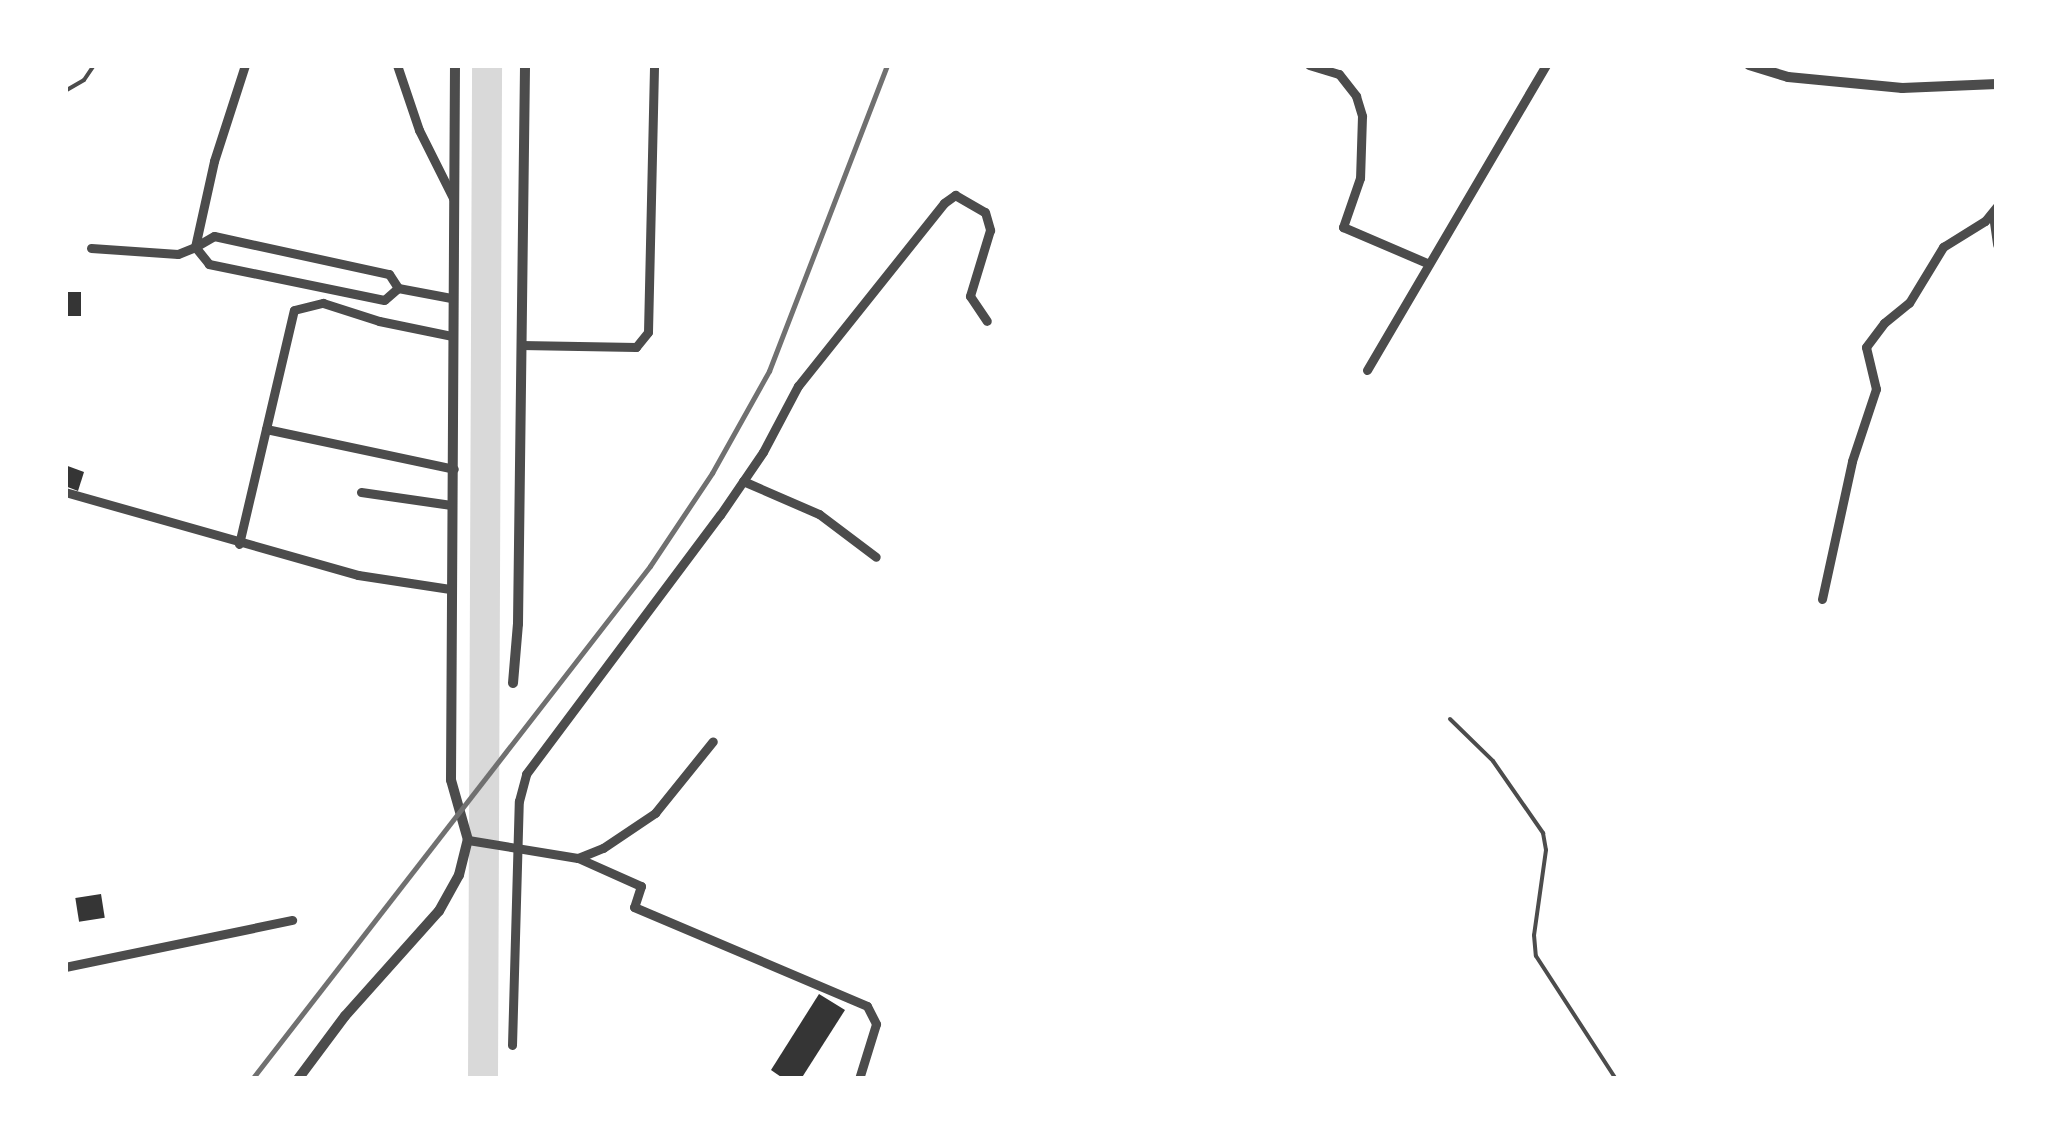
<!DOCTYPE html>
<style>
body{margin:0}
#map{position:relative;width:2062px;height:1144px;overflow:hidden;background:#fff;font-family:Montserrat,sans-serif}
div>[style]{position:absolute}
.river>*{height:30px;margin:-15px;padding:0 15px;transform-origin:15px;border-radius:15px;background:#d9d9d9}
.building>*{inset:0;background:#353535;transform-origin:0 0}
.service>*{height:4px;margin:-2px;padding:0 2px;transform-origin:2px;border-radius:2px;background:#4c4c4c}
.minor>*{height:9px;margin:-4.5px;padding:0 4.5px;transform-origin:4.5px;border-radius:4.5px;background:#4c4c4c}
.tertiary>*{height:10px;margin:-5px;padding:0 5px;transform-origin:5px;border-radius:5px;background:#4c4c4c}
.rail>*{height:5px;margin:-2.5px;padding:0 2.5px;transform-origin:2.5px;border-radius:2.5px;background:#707070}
span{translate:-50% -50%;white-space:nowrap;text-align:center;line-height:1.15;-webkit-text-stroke:8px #fff;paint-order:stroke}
.frame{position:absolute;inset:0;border:68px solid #fff;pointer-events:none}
</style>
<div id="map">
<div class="river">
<div style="left:483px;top:1079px;width:1014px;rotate:-89.77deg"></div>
</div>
<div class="building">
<div style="left:65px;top:292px;width:16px;height:24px"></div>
<div style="clip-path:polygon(65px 465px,84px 472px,78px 491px,65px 486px)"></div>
<div style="left:101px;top:894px;width:24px;height:26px;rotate:81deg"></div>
<div style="clip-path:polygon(819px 994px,845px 1010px,801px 1079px,784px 1079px,771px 1070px)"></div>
</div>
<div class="service">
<div style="left:65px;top:91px;width:22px;rotate:-30deg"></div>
<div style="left:84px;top:80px;width:18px;rotate:-56deg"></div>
<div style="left:1450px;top:719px;width:60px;rotate:44.3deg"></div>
<div style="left:1493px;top:761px;width:88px;rotate:55.2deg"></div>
<div style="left:1543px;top:833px;width:17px;rotate:80deg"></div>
<div style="left:1546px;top:850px;width:86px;rotate:98deg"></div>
<div style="left:1534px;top:935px;width:21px;rotate:85deg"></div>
<div style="left:1536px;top:956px;width:147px;rotate:57deg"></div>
</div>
<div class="minor">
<div style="left:397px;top:65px;width:69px;rotate:71.3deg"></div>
<div style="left:419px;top:130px;width:78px;rotate:63.4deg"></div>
<div style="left:1309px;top:65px;width:31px;rotate:17deg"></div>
<div style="left:1339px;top:74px;width:28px;rotate:52deg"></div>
<div style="left:1356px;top:96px;width:21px;rotate:73deg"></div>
<div style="left:1362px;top:116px;width:62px;rotate:91.8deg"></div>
<div style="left:1360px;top:178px;width:52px;rotate:109.1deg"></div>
<div style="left:1343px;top:227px;width:91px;rotate:23.2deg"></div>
<div style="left:1993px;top:215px;width:30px;rotate:82deg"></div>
<div style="left:91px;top:248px;width:87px;rotate:3.9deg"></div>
<div style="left:178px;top:254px;width:18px;rotate:-22deg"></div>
<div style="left:195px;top:247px;width:88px;rotate:-77.5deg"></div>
<div style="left:214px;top:161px;width:101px;rotate:-72.1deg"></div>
<div style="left:398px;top:288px;width:18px;rotate:139deg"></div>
<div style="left:384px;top:300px;width:179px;rotate:-168.4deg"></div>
<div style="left:209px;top:264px;width:22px;rotate:-129deg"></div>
<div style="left:195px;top:247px;width:22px;rotate:-30deg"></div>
<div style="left:214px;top:236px;width:179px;rotate:12.3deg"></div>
<div style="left:389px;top:274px;width:17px;rotate:57deg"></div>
<div style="left:398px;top:288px;width:54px;rotate:10.7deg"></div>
<div style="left:521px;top:345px;width:115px;rotate:1deg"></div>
<div style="left:636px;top:347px;width:19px;rotate:-51deg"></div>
<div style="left:648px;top:332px;width:267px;rotate:-88.7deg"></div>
<div style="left:1367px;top:370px;width:354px;rotate:-59.6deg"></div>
<div style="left:266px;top:429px;width:192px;rotate:12deg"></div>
<div style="left:743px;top:481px;width:83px;rotate:23.5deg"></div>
<div style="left:819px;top:514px;width:71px;rotate:37deg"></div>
<div style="left:65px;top:492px;width:305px;rotate:15.8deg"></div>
<div style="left:358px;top:575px;width:93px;rotate:8.7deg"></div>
<div style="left:361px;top:492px;width:91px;rotate:8.2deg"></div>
<div style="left:239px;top:544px;width:240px;rotate:-76.8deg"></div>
<div style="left:294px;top:310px;width:30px;rotate:-14deg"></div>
<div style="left:323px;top:303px;width:59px;rotate:17.8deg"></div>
<div style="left:379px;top:321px;width:75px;rotate:11.6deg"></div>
<div style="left:1822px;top:599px;width:141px;rotate:-77.7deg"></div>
<div style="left:1852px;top:461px;width:76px;rotate:-71.6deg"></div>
<div style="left:1876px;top:389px;width:43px;rotate:-103.4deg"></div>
<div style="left:1866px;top:347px;width:30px;rotate:-53deg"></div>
<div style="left:1884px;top:323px;width:32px;rotate:-39deg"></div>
<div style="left:1909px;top:303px;width:66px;rotate:-58.7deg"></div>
<div style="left:1943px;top:247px;width:49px;rotate:-31.8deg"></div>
<div style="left:1985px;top:221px;width:19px;rotate:-51deg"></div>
<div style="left:468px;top:840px;width:111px;rotate:9.3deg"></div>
<div style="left:578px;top:858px;width:27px;rotate:-22deg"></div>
<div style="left:603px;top:848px;width:63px;rotate:-33.9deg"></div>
<div style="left:655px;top:813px;width:92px;rotate:-51.1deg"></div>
<div style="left:578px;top:858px;width:69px;rotate:24deg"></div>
<div style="left:641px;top:886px;width:22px;rotate:108deg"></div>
<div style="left:634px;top:907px;width:253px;rotate:23deg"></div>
<div style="left:867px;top:1006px;width:20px;rotate:63deg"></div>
<div style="left:876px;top:1024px;width:58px;rotate:107.2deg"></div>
<div style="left:65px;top:967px;width:232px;rotate:-11.7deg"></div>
<div style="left:512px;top:1045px;width:244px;rotate:-88.4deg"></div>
<div style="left:519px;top:801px;width:28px;rotate:-75deg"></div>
<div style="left:526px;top:774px;width:324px;rotate:-53.2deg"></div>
<div style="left:720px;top:515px;width:76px;rotate:-55.7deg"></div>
<div style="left:763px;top:452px;width:75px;rotate:-62.1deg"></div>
<div style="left:798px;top:386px;width:234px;rotate:-51.4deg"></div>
<div style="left:944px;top:203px;width:14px;rotate:-36deg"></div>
<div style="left:955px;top:195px;width:34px;rotate:30deg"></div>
<div style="left:985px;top:212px;width:19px;rotate:74deg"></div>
<div style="left:990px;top:230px;width:69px;rotate:106.9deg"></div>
<div style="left:970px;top:296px;width:30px;rotate:56deg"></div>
</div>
<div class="tertiary">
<div style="left:1749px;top:65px;width:41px;rotate:17.1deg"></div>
<div style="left:1788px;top:77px;width:115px;rotate:5.5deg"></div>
<div style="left:1902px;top:88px;width:95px;rotate:-2.4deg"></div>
<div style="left:513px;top:683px;width:59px;rotate:-85.2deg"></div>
<div style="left:518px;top:624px;width:559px;rotate:-89.28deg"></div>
<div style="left:298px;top:1079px;width:79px;rotate:-53.3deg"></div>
<div style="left:345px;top:1016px;width:141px;rotate:-48.2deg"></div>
<div style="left:439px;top:911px;width:41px;rotate:-60.9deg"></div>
<div style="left:459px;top:875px;width:36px;rotate:-76deg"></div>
<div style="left:468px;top:840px;width:62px;rotate:-105.8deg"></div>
<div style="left:451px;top:780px;width:715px;rotate:-89.68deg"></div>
</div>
<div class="rail">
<div style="left:252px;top:1079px;width:649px;rotate:-52.19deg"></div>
<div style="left:650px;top:566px;width:112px;rotate:-56.3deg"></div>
<div style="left:712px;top:473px;width:117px;rotate:-60.8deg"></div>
<div style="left:769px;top:371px;width:328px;rotate:-68.9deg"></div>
</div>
<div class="frame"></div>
</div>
